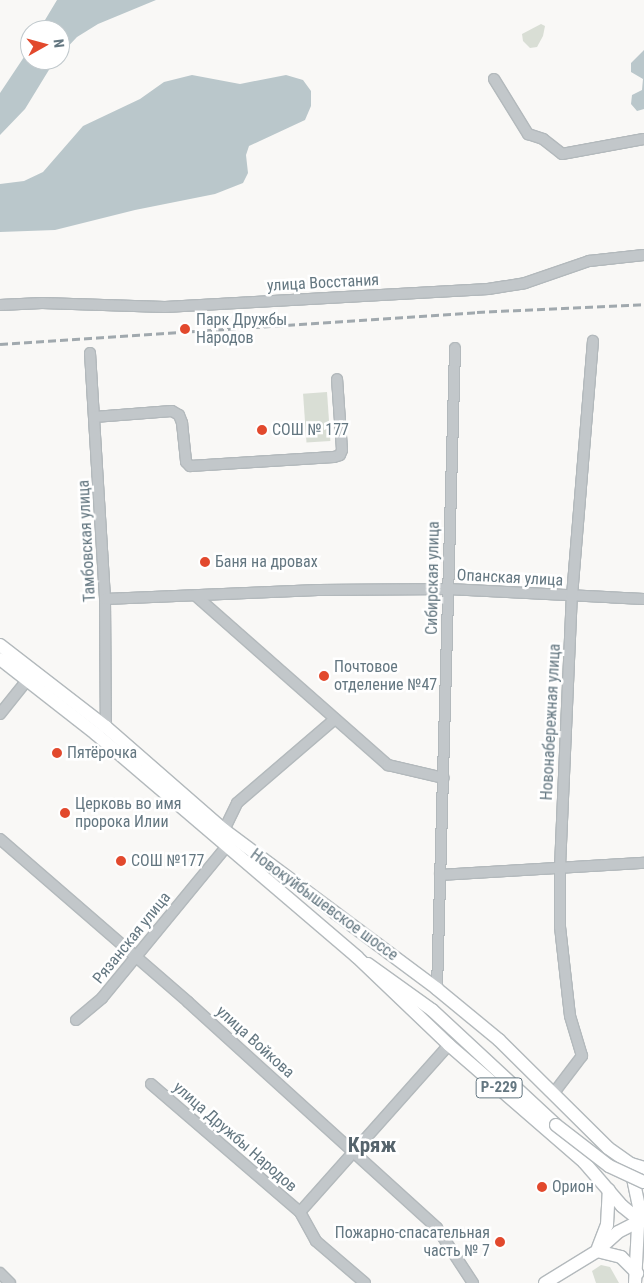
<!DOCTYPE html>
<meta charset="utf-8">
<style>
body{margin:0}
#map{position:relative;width:644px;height:1283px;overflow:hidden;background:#f9f8f6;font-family:"Roboto Condensed",sans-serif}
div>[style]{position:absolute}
.green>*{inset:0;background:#d9ded5;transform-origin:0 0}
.water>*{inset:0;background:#bac7cb}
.roads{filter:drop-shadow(1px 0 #b3b9bc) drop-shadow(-1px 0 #b3b9bc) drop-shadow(0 1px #b3b9bc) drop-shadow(0 -1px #b3b9bc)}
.minor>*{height:10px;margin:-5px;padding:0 5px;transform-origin:5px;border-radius:5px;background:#c2c7ca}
.major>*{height:12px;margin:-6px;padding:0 6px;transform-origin:6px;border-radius:6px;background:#fff}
.rail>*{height:2.5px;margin-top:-1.25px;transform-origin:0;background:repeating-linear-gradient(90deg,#a1a9ae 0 8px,transparent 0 12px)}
.bridges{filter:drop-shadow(1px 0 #b3b9bc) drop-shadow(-1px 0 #b3b9bc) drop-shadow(0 1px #b3b9bc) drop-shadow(0 -1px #b3b9bc)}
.major-bridge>*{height:12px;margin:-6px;padding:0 6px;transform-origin:6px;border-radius:6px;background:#fff}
.dots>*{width:14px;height:14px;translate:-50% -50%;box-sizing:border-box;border:2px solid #fff;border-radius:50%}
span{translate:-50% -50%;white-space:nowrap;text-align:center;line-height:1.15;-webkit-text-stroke:5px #fff;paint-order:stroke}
.shield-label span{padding:1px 4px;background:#fff;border:1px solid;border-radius:4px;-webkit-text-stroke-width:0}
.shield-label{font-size:15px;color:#647781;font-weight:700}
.street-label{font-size:16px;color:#647781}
.poi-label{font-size:16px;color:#647781}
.left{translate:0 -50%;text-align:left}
.right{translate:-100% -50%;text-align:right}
.district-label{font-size:21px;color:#56646c;font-weight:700}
.north{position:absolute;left:20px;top:20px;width:50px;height:50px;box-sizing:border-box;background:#fff;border:1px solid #c1c9cd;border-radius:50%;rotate:83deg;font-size:14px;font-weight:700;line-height:20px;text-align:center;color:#647781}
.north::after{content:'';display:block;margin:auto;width:18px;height:22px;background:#e2492d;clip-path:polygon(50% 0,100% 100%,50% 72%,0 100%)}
</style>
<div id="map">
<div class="green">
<div style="clip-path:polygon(541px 24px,545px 26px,543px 36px,537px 47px,530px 48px,523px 41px,522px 34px)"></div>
<div style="left:327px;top:392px;width:49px;height:24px;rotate:86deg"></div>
<div style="clip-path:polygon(601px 1265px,610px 1267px,619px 1283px,596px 1283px,592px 1271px)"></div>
</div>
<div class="water">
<div style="clip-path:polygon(57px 0,156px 0,98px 24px,77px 37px,60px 55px,60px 30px,39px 30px)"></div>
<div style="clip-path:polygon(30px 48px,30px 60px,55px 60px,25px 109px,0 135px,0 93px)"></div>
<div style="clip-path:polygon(644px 50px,644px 109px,637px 111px,631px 104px,632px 95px,642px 90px,643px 79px,631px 72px,631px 63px)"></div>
<div style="clip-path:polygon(192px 75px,240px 84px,286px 75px,303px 80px,311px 91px,311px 106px,305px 120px,249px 146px,246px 155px,248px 173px,243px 183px,215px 194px,135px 210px,55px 230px,0 232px,0 184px,24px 181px,43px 172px,83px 126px,140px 99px,164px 82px)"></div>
</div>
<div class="roads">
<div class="minor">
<div style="left:494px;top:79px;width:65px;rotate:58.3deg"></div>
<div style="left:528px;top:134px;width:16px;rotate:18deg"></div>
<div style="left:543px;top:139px;width:24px;rotate:38deg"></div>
<div style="left:562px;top:154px;width:83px;rotate:-10.4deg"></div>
<div style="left:0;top:305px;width:42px;rotate:-2.7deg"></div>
<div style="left:42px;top:303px;width:123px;rotate:1.9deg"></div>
<div style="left:165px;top:307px;width:324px;rotate:-3.2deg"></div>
<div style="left:488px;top:289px;width:37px;rotate:-9deg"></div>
<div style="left:525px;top:283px;width:68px;rotate:-19deg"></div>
<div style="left:589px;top:261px;width:55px;rotate:-6.2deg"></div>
<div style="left:90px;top:353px;width:246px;rotate:86.5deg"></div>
<div style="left:105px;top:599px;width:128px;rotate:89.6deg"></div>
<div style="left:94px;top:417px;width:78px;rotate:-4.4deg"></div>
<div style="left:172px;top:411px;width:8px;rotate:30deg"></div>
<div style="left:179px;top:415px;width:9px;rotate:69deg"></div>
<div style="left:182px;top:423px;width:39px;rotate:84deg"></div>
<div style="left:186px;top:462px;width:6px;rotate:45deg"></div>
<div style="left:190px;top:466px;width:144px;rotate:-3.6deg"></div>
<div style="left:334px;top:457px;width:6px;rotate:-18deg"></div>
<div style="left:340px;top:455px;width:5px;rotate:-68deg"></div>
<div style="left:342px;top:450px;width:71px;rotate:-94deg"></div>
<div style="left:196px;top:596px;width:256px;rotate:41.4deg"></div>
<div style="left:388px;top:765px;width:57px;rotate:13.1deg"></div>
<div style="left:105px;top:599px;width:213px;rotate:-2.4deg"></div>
<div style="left:318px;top:590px;width:130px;rotate:-0.4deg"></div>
<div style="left:448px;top:589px;width:196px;rotate:2.9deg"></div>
<div style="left:0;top:714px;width:45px;rotate:-51.3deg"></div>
<div style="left:224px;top:830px;width:30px;rotate:-64deg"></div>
<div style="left:237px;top:803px;width:129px;rotate:-40.6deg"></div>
<div style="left:0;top:839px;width:249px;rotate:40.9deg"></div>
<div style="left:188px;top:1002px;width:336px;rotate:42.2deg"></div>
<div style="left:437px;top:1228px;width:66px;rotate:56.8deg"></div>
<div style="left:440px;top:875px;width:204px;rotate:-3.4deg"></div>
<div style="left:437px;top:989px;width:641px;rotate:-88.39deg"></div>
<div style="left:76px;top:1020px;width:34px;rotate:-40deg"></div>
<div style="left:102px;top:998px;width:195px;rotate:-50.6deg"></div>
<div style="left:151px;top:1084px;width:196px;rotate:40.7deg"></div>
<div style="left:553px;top:1094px;width:48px;rotate:-52.7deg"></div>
<div style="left:582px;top:1056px;width:42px;rotate:-106.7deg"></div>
<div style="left:570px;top:1016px;width:90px;rotate:-96.4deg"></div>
<div style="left:560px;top:927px;width:60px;rotate:-90deg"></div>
<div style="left:560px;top:867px;width:271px;rotate:-87.5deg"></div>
<div style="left:572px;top:596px;width:256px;rotate:-85.3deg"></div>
<div style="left:0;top:1273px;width:14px;rotate:45deg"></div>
<div style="left:365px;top:1283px;width:65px;rotate:-139.4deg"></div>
<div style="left:316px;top:1241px;width:33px;rotate:-119deg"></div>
<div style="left:300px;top:1212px;width:224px;rotate:-48.3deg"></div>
</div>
<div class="major">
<div style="left:0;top:645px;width:134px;rotate:37.7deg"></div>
<div style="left:106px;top:727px;width:157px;rotate:41.1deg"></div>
<div style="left:224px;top:830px;width:266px;rotate:36.7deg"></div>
<div style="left:437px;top:989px;width:80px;rotate:39.4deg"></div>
<div style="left:499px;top:1040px;width:153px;rotate:44.7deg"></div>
<div style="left:608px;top:1148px;width:28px;rotate:35deg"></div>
<div style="left:631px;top:1164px;width:14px;rotate:17deg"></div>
<div style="left:0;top:659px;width:122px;rotate:38deg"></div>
<div style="left:96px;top:734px;width:343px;rotate:40.5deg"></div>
<div style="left:357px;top:957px;width:127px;rotate:43.7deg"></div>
<div style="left:449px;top:1045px;width:179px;rotate:40.9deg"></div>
<div style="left:584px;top:1162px;width:58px;rotate:49.2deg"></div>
<div style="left:622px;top:1206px;width:22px;rotate:39deg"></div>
<div style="left:368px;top:964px;width:79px;rotate:35.7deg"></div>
<div style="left:432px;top:1010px;width:169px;rotate:42.8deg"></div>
<div style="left:631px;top:1169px;width:39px;rotate:78deg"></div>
<div style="left:639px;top:1207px;width:76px;rotate:93deg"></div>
<div style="left:598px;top:1248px;width:25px;rotate:-69deg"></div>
<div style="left:607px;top:1225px;width:35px;rotate:-87deg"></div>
<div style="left:597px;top:1251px;width:25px;rotate:14deg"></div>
<div style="left:621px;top:1257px;width:23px;rotate:45deg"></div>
<div style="left:545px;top:1283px;width:61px;rotate:-31.6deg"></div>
<div style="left:597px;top:1251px;width:28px;rotate:-42deg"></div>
<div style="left:618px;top:1232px;width:29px;rotate:-27deg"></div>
</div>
</div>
<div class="rail">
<div style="left:0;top:344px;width:478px;rotate:-3.8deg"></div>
<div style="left:477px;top:312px;width:167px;rotate:-2.7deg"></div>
</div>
<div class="bridges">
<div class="major-bridge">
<div style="left:556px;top:1125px;width:67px;rotate:37.7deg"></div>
<div style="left:609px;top:1166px;width:38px;rotate:25deg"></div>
</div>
</div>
<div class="dots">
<div style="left:185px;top:329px;background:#e2492d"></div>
<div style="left:262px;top:430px;background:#e2492d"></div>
<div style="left:205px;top:562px;background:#e2492d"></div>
<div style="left:324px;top:676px;background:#e2492d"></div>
<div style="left:57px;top:753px;background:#e2492d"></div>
<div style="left:65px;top:813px;background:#e2492d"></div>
<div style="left:121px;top:861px;background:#e2492d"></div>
<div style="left:542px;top:1187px;background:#e2492d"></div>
<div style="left:500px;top:1242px;background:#e2492d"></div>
</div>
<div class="shield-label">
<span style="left:499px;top:1088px">Р-229</span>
</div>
<div class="street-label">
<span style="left:323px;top:283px;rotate:-3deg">улица Восстания</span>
<span style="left:87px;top:541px;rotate:-93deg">Тамбовская улица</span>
<span style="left:433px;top:578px;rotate:-89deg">Сибирская улица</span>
<span style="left:510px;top:578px;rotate:3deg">Опанская улица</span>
<span style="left:551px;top:722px;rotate:-87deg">Новонабережная улица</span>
<span style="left:324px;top:905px;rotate:36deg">Новокуйбышевское шоссе</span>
<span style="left:132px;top:938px;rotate:-51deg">Рязанская улица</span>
<span style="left:255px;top:1042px;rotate:42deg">улица Войкова</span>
<span style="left:235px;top:1137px;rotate:41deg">улица Дружбы Народов</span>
</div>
<div class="poi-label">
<span class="left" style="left:196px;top:329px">Парк Дружбы<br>Народов</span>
<span class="left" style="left:272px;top:430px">СОШ № 177</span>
<span class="left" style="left:215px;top:562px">Баня на дровах</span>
<span class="left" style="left:334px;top:676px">Почтовое<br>отделение №47</span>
<span class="left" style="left:67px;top:753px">Пятёрочка</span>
<span class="left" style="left:75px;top:813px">Церковь во имя<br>пророка Илии</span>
<span class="left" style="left:131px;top:861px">СОШ №177</span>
<span class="left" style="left:552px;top:1187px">Орион</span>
<span class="right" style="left:490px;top:1242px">Пожарно-спасательная<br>часть № 7</span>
</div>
<div class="district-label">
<span style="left:372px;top:1145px">Кряж</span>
</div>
<div class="north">N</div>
</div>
